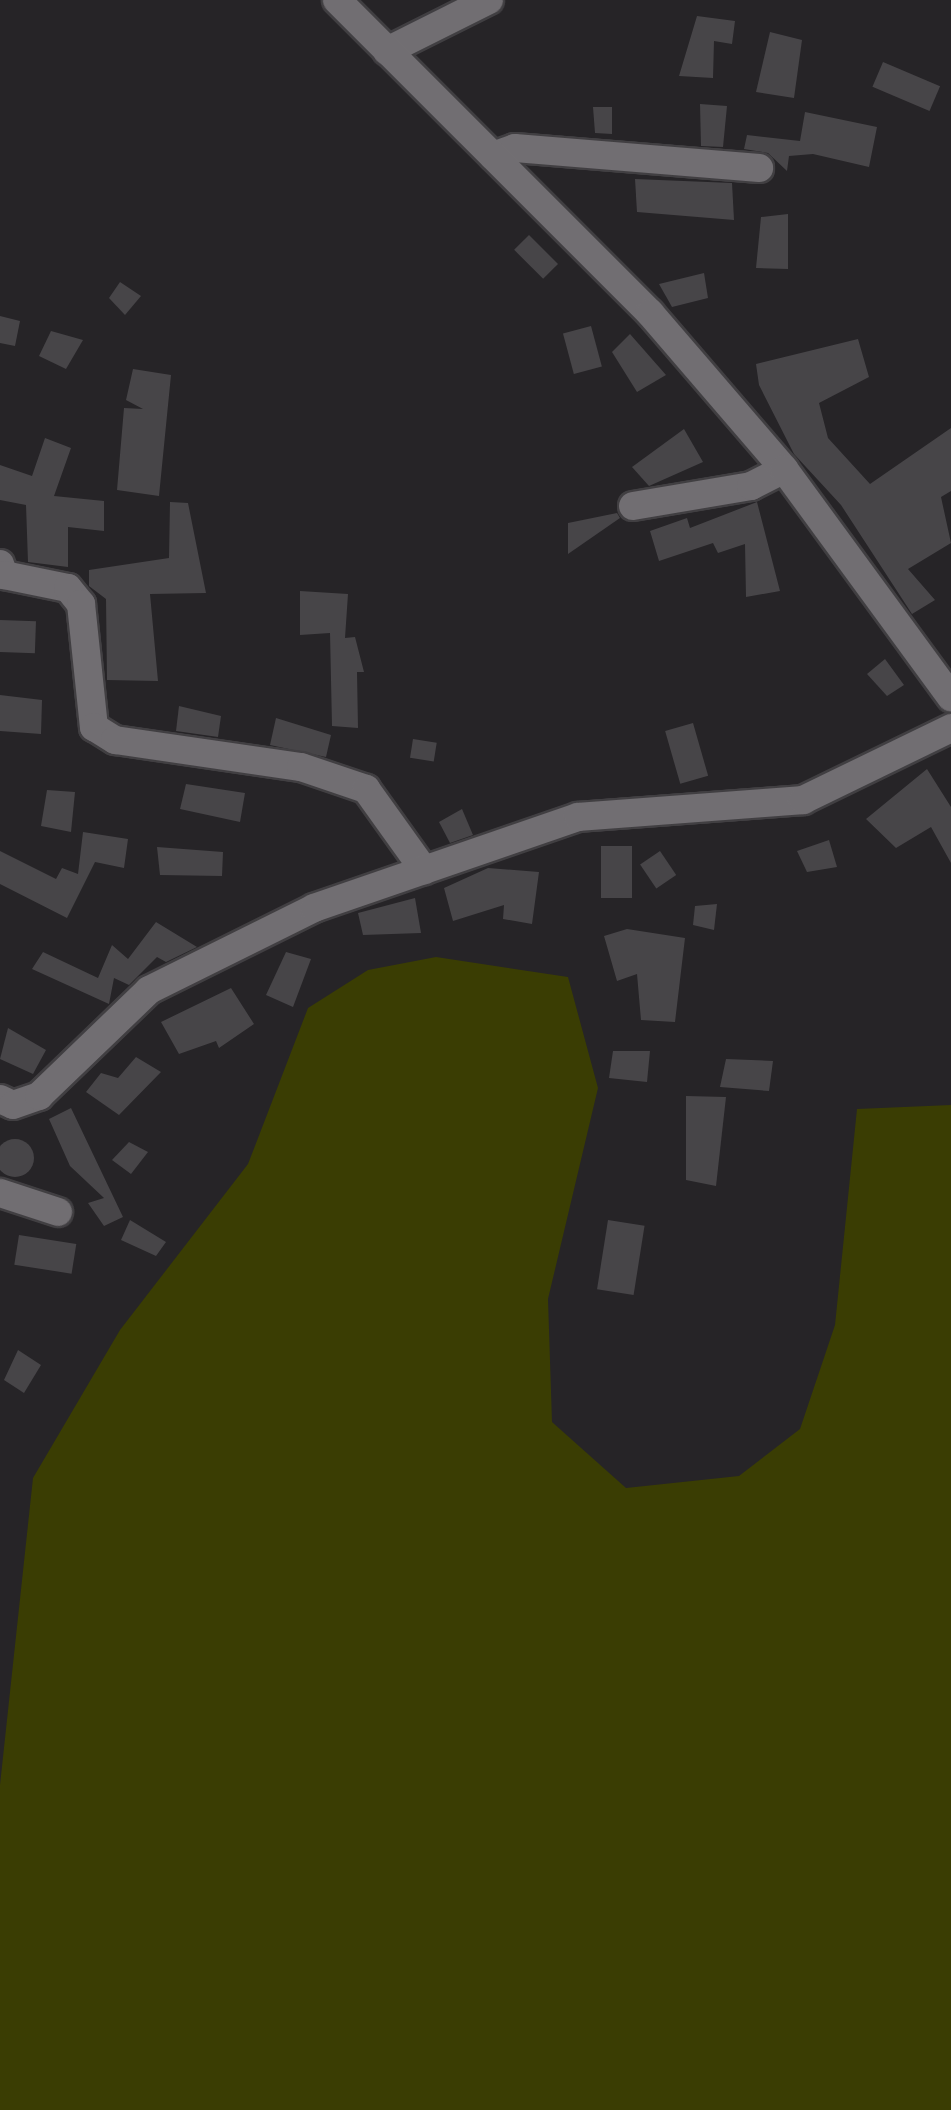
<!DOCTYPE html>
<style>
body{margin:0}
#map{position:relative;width:951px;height:2110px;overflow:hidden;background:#262427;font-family:Merriweather,serif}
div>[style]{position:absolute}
.green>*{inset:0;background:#3a3d03}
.building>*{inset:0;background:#474548;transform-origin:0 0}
.round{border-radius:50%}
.roads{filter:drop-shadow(2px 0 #413f42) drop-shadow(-2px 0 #413f42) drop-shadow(0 2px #413f42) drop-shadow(0 -2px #413f42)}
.minor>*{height:28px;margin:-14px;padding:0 14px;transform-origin:14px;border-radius:14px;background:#716e72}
.tertiary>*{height:28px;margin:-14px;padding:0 14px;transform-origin:14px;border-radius:14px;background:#716e72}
span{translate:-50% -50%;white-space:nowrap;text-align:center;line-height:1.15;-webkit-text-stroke:8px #0e0d0f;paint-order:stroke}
</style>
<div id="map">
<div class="green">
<div style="clip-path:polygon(436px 957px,568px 977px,598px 1088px,548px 1299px,552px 1422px,626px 1488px,739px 1476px,800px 1429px,835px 1325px,857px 1109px,951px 1105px,951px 2110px,0 2110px,0 1785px,33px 1478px,120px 1330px,248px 1164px,308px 1008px,368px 970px)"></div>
</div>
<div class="building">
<div style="clip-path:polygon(697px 16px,735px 21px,732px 44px,714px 41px,713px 78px,679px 76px)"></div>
<div style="clip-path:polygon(770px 32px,802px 40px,794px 98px,756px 92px)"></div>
<div style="left:883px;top:62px;width:62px;height:27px;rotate:23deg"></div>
<div style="clip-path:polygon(700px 104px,727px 106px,723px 147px,701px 146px)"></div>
<div style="clip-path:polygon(593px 107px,612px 107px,612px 134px,595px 133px)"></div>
<div style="clip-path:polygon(805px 112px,877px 127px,869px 167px,813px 154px,789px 156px,787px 171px,768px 153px,744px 149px,747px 135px,800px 141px)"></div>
<div style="clip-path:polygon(635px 179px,732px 183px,734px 220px,637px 212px)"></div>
<div style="clip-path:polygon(788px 214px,788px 269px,756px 268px,761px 217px)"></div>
<div style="left:529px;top:235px;width:41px;height:21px;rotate:45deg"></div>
<div style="clip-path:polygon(704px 273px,708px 298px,672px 307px,659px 284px)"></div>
<div style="clip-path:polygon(120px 282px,141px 296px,125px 315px,109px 298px)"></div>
<div style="clip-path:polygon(0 316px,20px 321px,15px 346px,0 343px)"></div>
<div style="left:591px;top:326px;width:42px;height:29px;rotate:75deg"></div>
<div style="clip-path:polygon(51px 331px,83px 340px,66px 369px,39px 356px)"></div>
<div style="clip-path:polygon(630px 334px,666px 375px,637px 392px,612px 352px)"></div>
<div style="clip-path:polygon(858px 339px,869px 377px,819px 403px,828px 438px,870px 484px,951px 428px,951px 491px,941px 497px,951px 543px,908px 569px,935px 600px,912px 614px,841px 505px,794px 454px,759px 385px,756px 364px)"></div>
<div style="clip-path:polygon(133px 369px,171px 375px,159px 496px,117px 490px,124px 408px,143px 409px,126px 400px)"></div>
<div style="clip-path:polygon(684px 429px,703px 462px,649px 486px,632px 467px)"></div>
<div style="clip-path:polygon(45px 438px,71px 448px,54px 496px,104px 501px,104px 531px,68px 527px,68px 567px,28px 562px,26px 505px,0 500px,0 465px,32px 476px)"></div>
<div style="clip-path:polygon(170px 502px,188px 503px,206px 593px,150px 594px,158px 681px,107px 680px,106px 599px,89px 586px,89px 570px,169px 558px)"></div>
<div style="clip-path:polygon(757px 502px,780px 591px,746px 597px,745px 544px,718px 553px,713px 543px,659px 561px,650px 531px,687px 518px,690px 528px)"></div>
<div style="clip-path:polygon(617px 513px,620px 518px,568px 554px,568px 523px)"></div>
<div style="clip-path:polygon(300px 591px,348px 594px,345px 638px,355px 637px,364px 672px,357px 672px,358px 728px,332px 726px,330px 633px,300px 635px)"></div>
<div style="left:0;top:620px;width:36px;height:32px;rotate:2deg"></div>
<div style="clip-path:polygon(885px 659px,904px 685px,887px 696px,867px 674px)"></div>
<div style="clip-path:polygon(0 695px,42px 700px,41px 734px,0 731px)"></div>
<div style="clip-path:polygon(179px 706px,221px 716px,218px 737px,176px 731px)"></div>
<div style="clip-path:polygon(276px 718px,331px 735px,326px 757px,270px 745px)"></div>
<div style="left:693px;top:723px;width:55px;height:29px;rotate:74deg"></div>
<div style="left:413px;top:739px;width:24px;height:19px;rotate:9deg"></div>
<div style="clip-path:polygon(927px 769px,951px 807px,951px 863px,931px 827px,896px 848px,866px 819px)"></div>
<div style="clip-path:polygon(186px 784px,245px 793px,240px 822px,180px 809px)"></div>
<div style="clip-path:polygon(47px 790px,75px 792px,71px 832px,41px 826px)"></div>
<div style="clip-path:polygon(462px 809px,473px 835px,450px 843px,439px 822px)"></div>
<div style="clip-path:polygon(83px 832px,128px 839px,124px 868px,95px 862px,67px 918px,0 884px,0 851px,56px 879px,62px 868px,78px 874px)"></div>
<div style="clip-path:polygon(829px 840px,837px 867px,807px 872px,797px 851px)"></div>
<div style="left:601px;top:846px;width:31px;height:52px"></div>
<div style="clip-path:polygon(157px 847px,223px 852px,222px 876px,160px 875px)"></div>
<div style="left:660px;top:851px;width:29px;height:24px;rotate:56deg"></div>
<div style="clip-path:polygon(488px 868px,539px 872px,532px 924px,503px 919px,504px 905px,453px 921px,444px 888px)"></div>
<div style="clip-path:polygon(415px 898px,421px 933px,363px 935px,358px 913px)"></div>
<div style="clip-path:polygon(717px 904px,714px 930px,693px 925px,695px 906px)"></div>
<div style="clip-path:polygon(156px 922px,197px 947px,166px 962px,157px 957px,129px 985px,114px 978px,109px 1004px,32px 969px,43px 952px,98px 978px,112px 945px,128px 959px)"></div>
<div style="clip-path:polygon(627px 929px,685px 938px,675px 1022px,641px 1020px,637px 974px,617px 981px,604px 936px)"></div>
<div style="clip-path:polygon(286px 952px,311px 959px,293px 1007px,266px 995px)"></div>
<div style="clip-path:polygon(231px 988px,254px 1024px,219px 1048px,216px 1041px,179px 1054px,161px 1022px)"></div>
<div style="clip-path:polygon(8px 1028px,46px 1050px,33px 1074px,0 1059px)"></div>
<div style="clip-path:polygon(613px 1051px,650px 1051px,647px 1082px,609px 1078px)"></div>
<div style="clip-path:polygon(136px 1057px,161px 1072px,119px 1115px,86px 1092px,101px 1073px,118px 1078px)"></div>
<div style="clip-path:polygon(726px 1059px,773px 1061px,769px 1091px,720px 1087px)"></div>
<div style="clip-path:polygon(686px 1096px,726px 1097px,716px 1186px,686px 1180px)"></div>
<div style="clip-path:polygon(71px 1108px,123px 1217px,104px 1226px,88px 1203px,104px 1198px,70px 1166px,49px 1119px)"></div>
<div class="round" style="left:-4px;top:1139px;width:38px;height:38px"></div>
<div style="clip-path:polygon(129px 1142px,148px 1152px,131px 1174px,112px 1160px)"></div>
<div style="clip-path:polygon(130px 1220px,166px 1242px,156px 1256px,121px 1240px)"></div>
<div style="left:608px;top:1220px;width:37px;height:70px;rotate:9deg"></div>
<div style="left:19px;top:1235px;width:58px;height:30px;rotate:9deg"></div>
<div style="clip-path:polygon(18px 1350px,41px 1365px,24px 1393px,4px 1380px)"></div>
</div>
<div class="roads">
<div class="minor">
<div style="left:387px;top:51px;width:114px;rotate:-26.6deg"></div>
<div style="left:493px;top:156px;width:23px;rotate:-20deg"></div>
<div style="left:515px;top:148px;width:245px;rotate:4.7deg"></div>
<div style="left:633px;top:506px;width:120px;rotate:-9.6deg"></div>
<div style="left:751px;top:486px;width:37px;rotate:-27deg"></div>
<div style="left:0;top:564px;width:12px;rotate:70deg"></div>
<div style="left:4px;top:575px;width:65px;rotate:11.5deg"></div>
<div style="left:68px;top:588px;width:21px;rotate:51deg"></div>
<div style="left:81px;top:604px;width:124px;rotate:84deg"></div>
<div style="left:94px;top:727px;width:25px;rotate:32deg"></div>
<div style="left:115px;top:740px;width:188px;rotate:8.3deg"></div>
<div style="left:301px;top:767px;width:69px;rotate:18.7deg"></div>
<div style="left:366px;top:789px;width:100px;rotate:54.4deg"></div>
<div style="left:0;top:1099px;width:14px;rotate:25deg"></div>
<div style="left:13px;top:1105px;width:28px;rotate:-19deg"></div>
<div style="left:39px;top:1096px;width:153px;rotate:-43.9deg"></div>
<div style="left:149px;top:990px;width:184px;rotate:-26.4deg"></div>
<div style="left:314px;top:908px;width:279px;rotate:-19deg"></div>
<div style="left:578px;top:817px;width:226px;rotate:-4.3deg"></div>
<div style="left:803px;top:800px;width:165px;rotate:-25.9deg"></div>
<div style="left:0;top:1193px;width:61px;rotate:18.1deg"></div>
</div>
<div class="tertiary">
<div style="left:337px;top:0;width:443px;rotate:45deg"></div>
<div style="left:650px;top:313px;width:206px;rotate:49.3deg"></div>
<div style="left:784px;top:469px;width:283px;rotate:53.8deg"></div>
</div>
</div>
</div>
